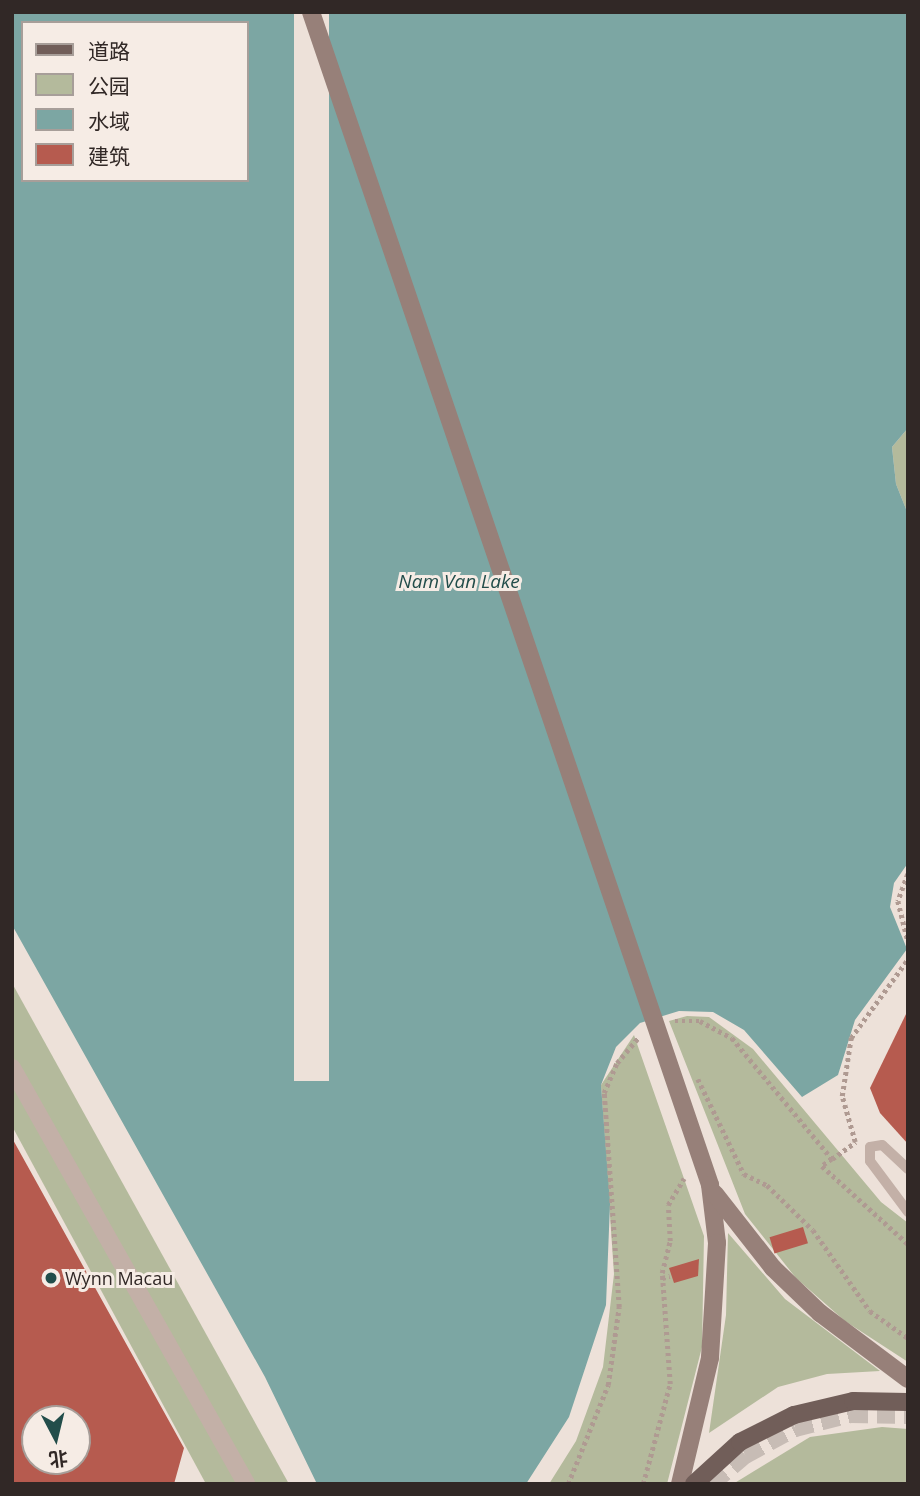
<!DOCTYPE html>
<meta charset="utf-8">
<style>
body{margin:0}
#map{position:relative;width:920px;height:1496px;overflow:hidden;background:#ede1d9;font-family:"Open Sans","Noto Sans SC",sans-serif}
div>[style]{position:absolute}
.green>*{inset:0;background:#b4ba9c}
.water>*{inset:0;background:#7ca6a3}
.pier>*{inset:0;background:#ede1d9;transform-origin:0 0}
.building>*{inset:0;background:#b65b4f;transform-origin:0 0}
.primary-tunnel>*{height:18px;margin-top:-9px;transform-origin:0;background:repeating-linear-gradient(90deg,#c7bcb5 0 18px,transparent 0 27px)}
.path>*{height:4.5px;margin-top:-2.25px;transform-origin:0;background:repeating-linear-gradient(90deg,#af9a92 0 3.5px,transparent 0 7px)}
.lane>*{height:10px;margin:-5px;padding:0 5px;transform-origin:5px;border-radius:5px;background:#c3b0a7}
.street>*{height:18px;margin:-9px;padding:0 9px;transform-origin:9px;border-radius:9px;background:#c3b0a7}
.secondary>*{height:18px;margin:-9px;padding:0 9px;transform-origin:9px;border-radius:9px;background:#978079}
.primary>*{height:18px;margin:-9px;padding:0 9px;transform-origin:9px;border-radius:9px;background:#715e59}
.dots>*{width:19px;height:19px;translate:-50% -50%;box-sizing:border-box;border:4px solid #f6ece5;border-radius:50%}
span{translate:-50% -50%;white-space:nowrap;text-align:center;line-height:1.15;-webkit-text-stroke:6px #f6ece5;paint-order:stroke}
.poi-label{font-size:18px;color:#312826}
.left{translate:0 -50%;text-align:left}
.water-label{font-size:19px;color:#224d4a;font-style:italic}
.frame{position:absolute;inset:0;border:14px solid #312826;pointer-events:none}
.legend{position:absolute;left:21px;top:21px;width:228px;height:161px;box-sizing:border-box;background:#f6ece5;border:2px solid #a79e99;margin:0;padding:9px 12px;list-style:none;font-size:21px;color:#312826}
.legend li{display:flex;align-items:center;gap:14px;height:35px}
.legend b{width:35px;border:2px solid #a79e99}
.north{position:absolute;left:21px;top:1405px;width:70px;height:70px;box-sizing:border-box;background:#f6ece5;border:2px solid #a79e99;border-radius:50%;rotate:173deg;font-size:19px;font-weight:700;line-height:28px;text-align:center;color:#312826}
.north::after{content:'';display:block;margin:auto;width:24px;height:32px;background:#224d4a;clip-path:polygon(50% 0,100% 100%,50% 72%,0 100%)}
</style>
<div id="map">
<div class="green">
<div style="clip-path:polygon(908px 428px,908px 514px,896px 484px,892px 447px)"></div>
<div style="clip-path:polygon(12px 983px,289px 1484px,206px 1484px,12px 1126px)"></div>
<div style="clip-path:polygon(687px 1016px,709px 1017px,753px 1049px,881px 1202px,908px 1223px,908px 1362px,845px 1321px,796px 1278px,745px 1214px,669px 1021px)"></div>
<div style="clip-path:polygon(634px 1035px,704px 1236px,702px 1347px,667px 1484px,549px 1484px,576px 1441px,603px 1367px,614px 1274px,601px 1085px)"></div>
<div style="clip-path:polygon(728px 1233px,785px 1299px,880px 1371px,827px 1374px,778px 1387px,709px 1433px,726px 1315px)"></div>
<div style="clip-path:polygon(882px 1427px,908px 1429px,908px 1484px,733px 1484px,810px 1437px)"></div>
</div>
<div class="water">
<div style="clip-path:polygon(evenodd,12px 12px,908px 12px,908px 428px,892px 447px,896px 484px,908px 514px,908px 863px,894px 883px,890px 907px,907px 949px,855px 1020px,838px 1075px,802px 1097px,744px 1030px,713px 1012px,679px 1011px,640px 1023px,616px 1047px,601px 1085px,610px 1204px,606px 1305px,569px 1417px,526px 1484px,317px 1484px,265px 1377px,12px 925px,12px 12px,23px 23px,247px 23px,247px 180px,23px 180px,23px 23px)"></div>
</div>
<div class="pier">
<div style="left:294px;top:12px;width:35px;height:1069px"></div>
</div>
<div class="building">
<div style="clip-path:polygon(908px 1010px,908px 1144px,880px 1113px,870px 1088px)"></div>
<div style="clip-path:polygon(evenodd,12px 1138px,184px 1448px,174px 1484px,12px 1484px,12px 1138px,35px 1419px,77px 1419px,77px 1461px,35px 1461px,35px 1419px)"></div>
<div style="left:803px;top:1227px;width:17px;height:35px;rotate:73deg"></div>
<div style="clip-path:polygon(699px 1259px,698px 1276px,674px 1283px,669px 1268px)"></div>
</div>
<div class="primary-tunnel">
<div style="left:711px;top:1484px;width:45px;rotate:-40.5deg"></div>
<div style="left:745px;top:1455px;width:57px;rotate:-28.4deg"></div>
<div style="left:795px;top:1428px;width:57px;rotate:-14.3deg"></div>
<div style="left:850px;top:1414px;width:58px;rotate:1deg"></div>
</div>
<div class="path">
<div style="left:908px;top:874px;width:29px;rotate:110deg"></div>
<div style="left:898px;top:901px;width:41px;rotate:76deg"></div>
<div style="left:675px;top:1021px;width:25px"></div>
<div style="left:700px;top:1021px;width:36px;rotate:28deg"></div>
<div style="left:732px;top:1038px;width:157px;rotate:50.4deg"></div>
<div style="left:832px;top:1159px;width:12px;rotate:145deg"></div>
<div style="left:822px;top:1166px;width:116px;rotate:42.2deg"></div>
<div style="left:698px;top:1079px;width:106px;rotate:64.2deg"></div>
<div style="left:744px;top:1174px;width:25px;rotate:26deg"></div>
<div style="left:767px;top:1185px;width:64px;rotate:44.4deg"></div>
<div style="left:813px;top:1230px;width:99px;rotate:54.9deg"></div>
<div style="left:870px;top:1311px;width:47px;rotate:35.4deg"></div>
<div style="left:832px;top:1159px;width:29px;rotate:-36deg"></div>
<div style="left:855px;top:1142px;width:48px;rotate:-105.8deg"></div>
<div style="left:842px;top:1096px;width:59px;rotate:-81.2deg"></div>
<div style="left:851px;top:1038px;width:97px;rotate:-54.2deg"></div>
<div style="left:662px;top:1278px;width:8px;rotate:-14deg"></div>
<div style="left:568px;top:1484px;width:107px;rotate:-68deg"></div>
<div style="left:608px;top:1385px;width:79px;rotate:-82deg"></div>
<div style="left:619px;top:1307px;width:215px;rotate:-94deg"></div>
<div style="left:604px;top:1093px;width:33px;rotate:-67deg"></div>
<div style="left:617px;top:1063px;width:34px;rotate:-50deg"></div>
<div style="left:643px;top:1484px;width:104px;rotate:-74.9deg"></div>
<div style="left:670px;top:1384px;width:111px;rotate:-94.1deg"></div>
<div style="left:662px;top:1273px;width:33px;rotate:-76deg"></div>
<div style="left:670px;top:1241px;width:36px;rotate:-93deg"></div>
<div style="left:668px;top:1205px;width:31px;rotate:-59deg"></div>
</div>
<div class="lane">
<div style="left:908px;top:1169px;width:35px;rotate:-137deg"></div>
<div style="left:882px;top:1145px;width:12px;rotate:171deg"></div>
<div style="left:870px;top:1147px;width:14px;rotate:90deg"></div>
<div style="left:870px;top:1161px;width:64px;rotate:53.3deg"></div>
</div>
<div class="street">
<div style="left:12px;top:1068px;width:477px;rotate:60.6deg"></div>
</div>
<div class="secondary">
<div style="left:311px;top:12px;width:1239px;rotate:71.21deg"></div>
<div style="left:710px;top:1185px;width:58px;rotate:83.1deg"></div>
<div style="left:717px;top:1243px;width:115px;rotate:93.5deg"></div>
<div style="left:710px;top:1358px;width:130px;rotate:103.4deg"></div>
<div style="left:715px;top:1194px;width:94px;rotate:51.9deg"></div>
<div style="left:773px;top:1268px;width:65px;rotate:43.8deg"></div>
<div style="left:820px;top:1313px;width:110px;rotate:36.9deg"></div>
</div>
<div class="primary">
<div style="left:694px;top:1484px;width:62px;rotate:-42.4deg"></div>
<div style="left:740px;top:1442px;width:60px;rotate:-26.6deg"></div>
<div style="left:794px;top:1415px;width:61px;rotate:-13.3deg"></div>
<div style="left:853px;top:1401px;width:55px;rotate:1deg"></div>
</div>
<div class="dots">
<div style="left:51px;top:1278px;background:#224d4a"></div>
</div>
<div class="poi-label">
<span class="left" style="left:65px;top:1278px">Wynn Macau</span>
</div>
<div class="water-label">
<span style="left:459px;top:582px">Nam Van Lake</span>
</div>
<div class="frame"></div>
<ul class="legend">
<li><b style="height:9px;background:#715e59"></b>道路</li>
<li><b style="height:19px;background:#b4ba9c"></b>公园</li>
<li><b style="height:19px;background:#7ca6a3"></b>水域</li>
<li><b style="height:19px;background:#b65b4f"></b>建筑</li>
</ul>
<div class="north">北</div>
</div>
